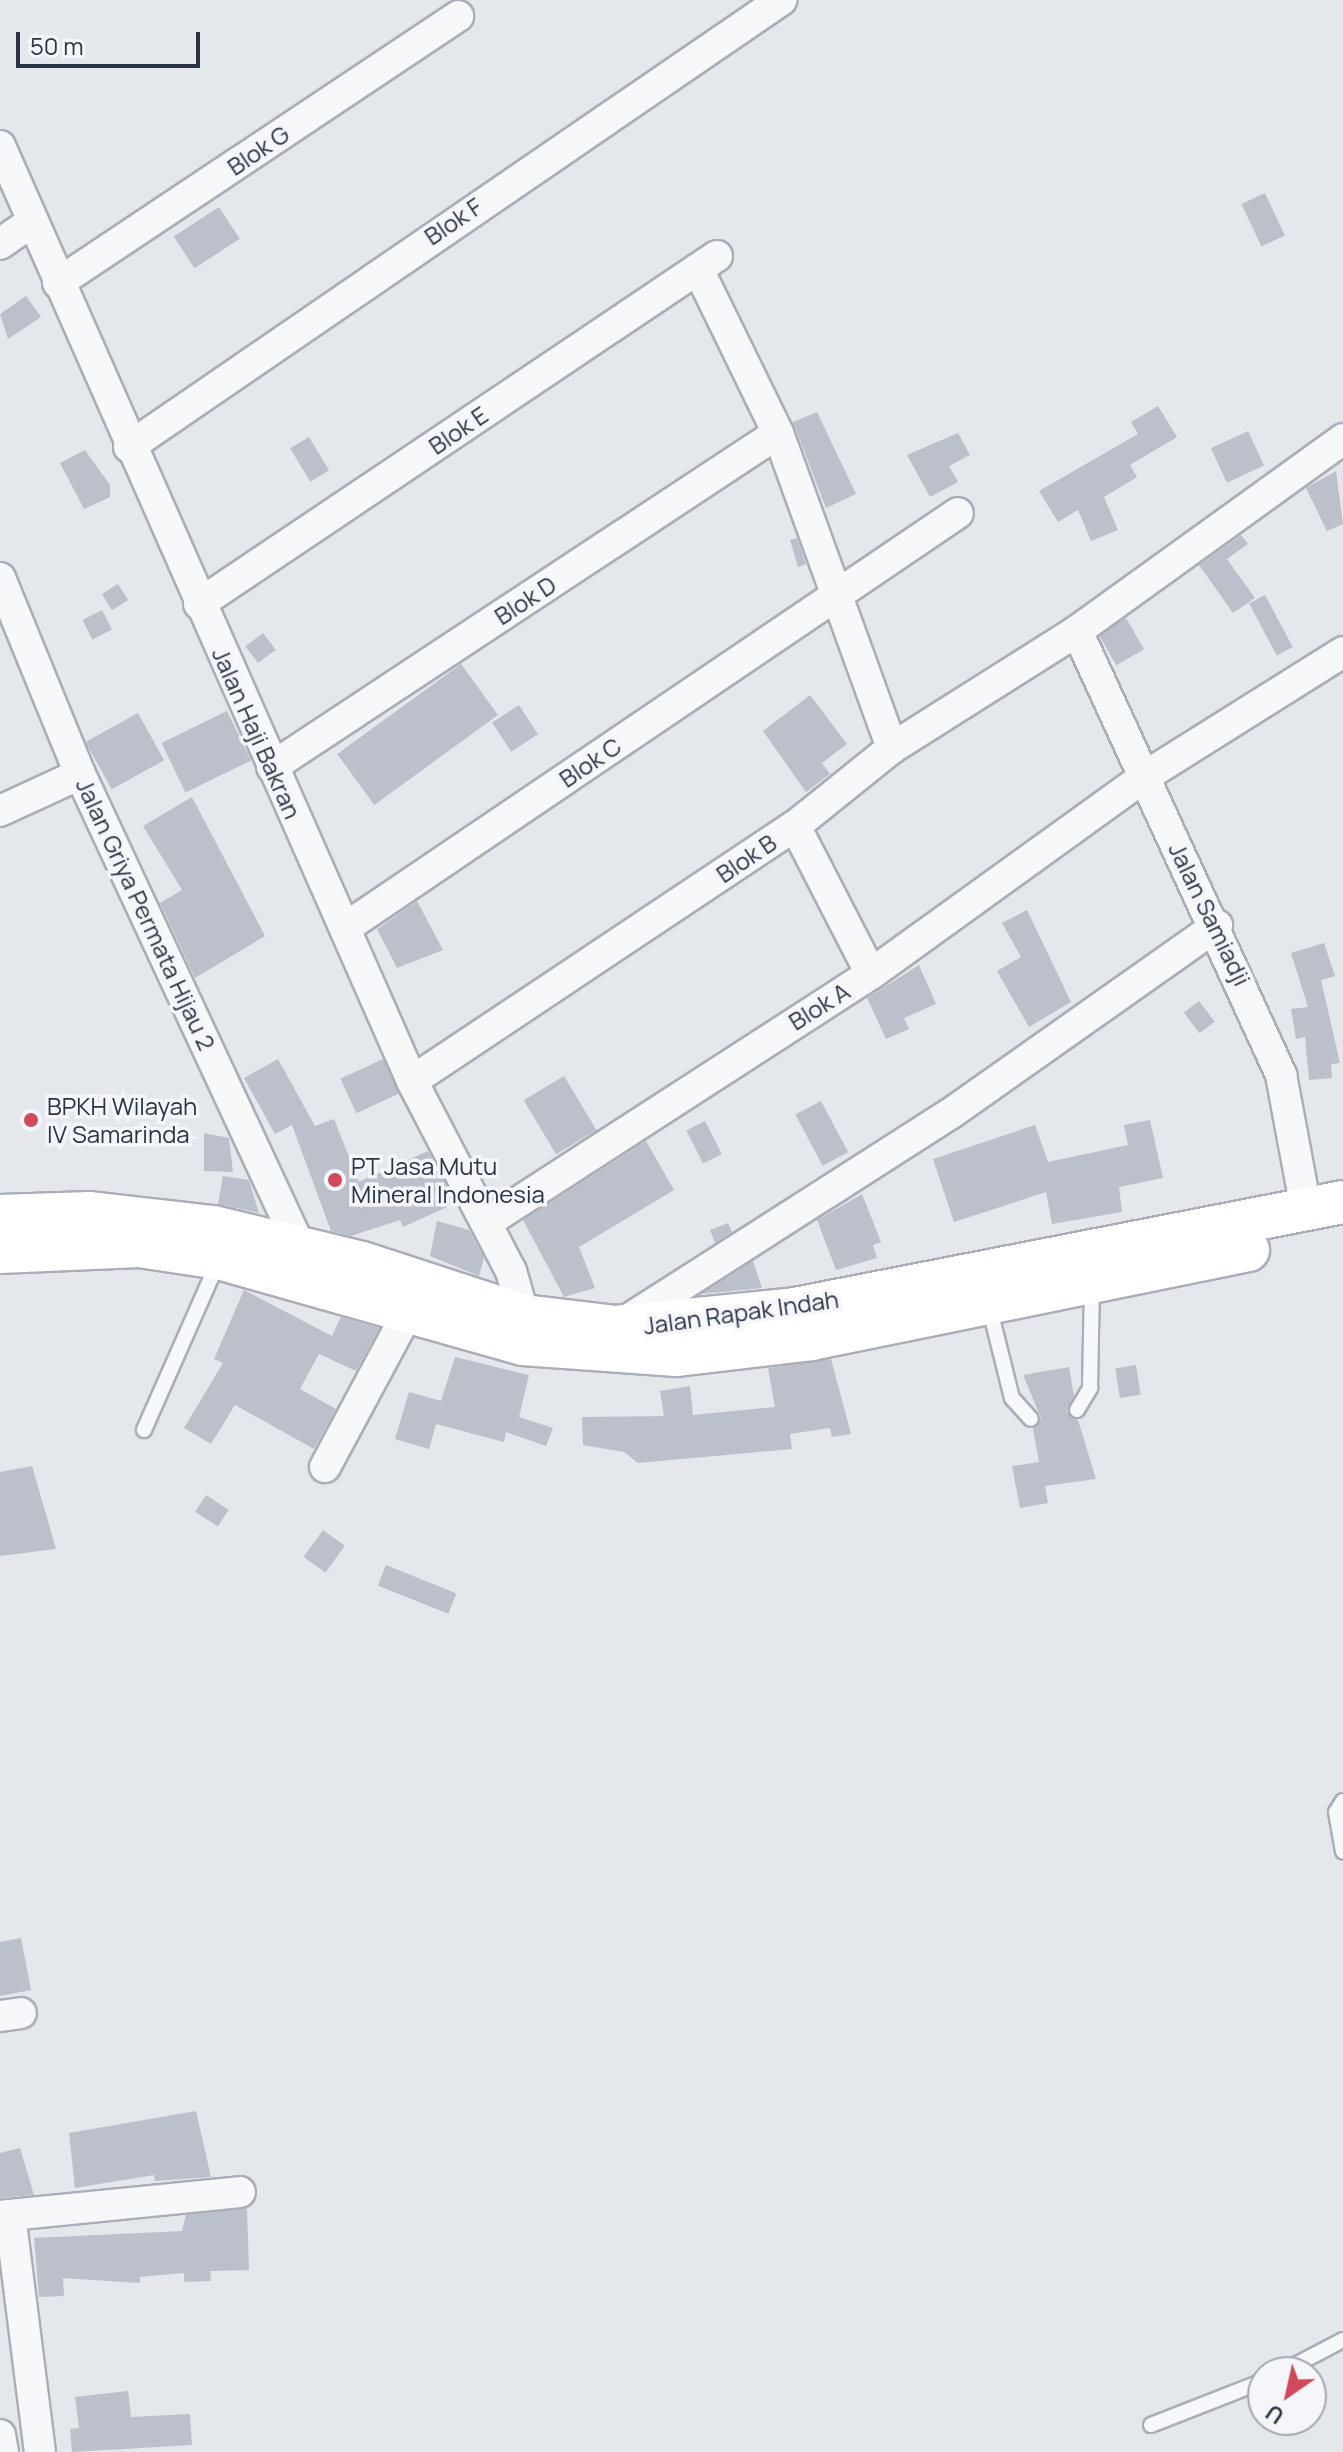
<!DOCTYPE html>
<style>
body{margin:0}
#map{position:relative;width:1343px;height:2452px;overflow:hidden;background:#e4e7ec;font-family:Manrope,sans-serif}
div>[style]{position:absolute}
.building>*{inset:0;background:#bbc0ca;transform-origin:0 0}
.roads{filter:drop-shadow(2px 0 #a9aeb7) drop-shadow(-2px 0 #a9aeb7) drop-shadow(0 2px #a9aeb7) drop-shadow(0 -2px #a9aeb7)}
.service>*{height:14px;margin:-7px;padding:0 7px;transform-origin:7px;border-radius:7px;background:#f7f8fa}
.minor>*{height:30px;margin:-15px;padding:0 15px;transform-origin:15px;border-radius:15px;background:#f7f8fa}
.secondary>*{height:42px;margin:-21px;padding:0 21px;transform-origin:21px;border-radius:21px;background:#fff}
.dots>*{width:22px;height:22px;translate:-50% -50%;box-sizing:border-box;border:4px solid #f4f6f9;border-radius:50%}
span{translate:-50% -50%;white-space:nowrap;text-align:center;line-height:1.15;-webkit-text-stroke:7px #f4f6f9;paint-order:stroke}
.street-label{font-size:24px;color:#2b3445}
.poi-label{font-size:24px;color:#2b3445}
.left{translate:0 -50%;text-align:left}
.north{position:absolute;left:1247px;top:2356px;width:80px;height:80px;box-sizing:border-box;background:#f4f6f9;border:2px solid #a4a8b1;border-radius:50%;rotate:214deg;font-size:22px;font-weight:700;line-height:32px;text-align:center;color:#2b3445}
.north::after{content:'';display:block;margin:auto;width:28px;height:36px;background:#d1495b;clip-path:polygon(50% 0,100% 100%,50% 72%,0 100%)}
.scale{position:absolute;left:16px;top:32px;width:184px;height:36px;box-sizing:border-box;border:4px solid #2b3445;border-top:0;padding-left:10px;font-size:24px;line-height:28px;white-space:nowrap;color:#2b3445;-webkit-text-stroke:6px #f4f6f9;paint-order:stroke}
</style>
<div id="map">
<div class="building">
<div style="left:1265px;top:193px;width:47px;height:26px;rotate:65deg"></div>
<div style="left:219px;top:207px;width:38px;height:54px;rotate:57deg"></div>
<div style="clip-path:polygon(26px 296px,41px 317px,8px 339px,0 314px)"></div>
<div style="clip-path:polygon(1158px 406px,1177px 437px,1130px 465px,1137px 477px,1104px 497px,1118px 530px,1091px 541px,1078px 510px,1058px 522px,1039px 491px,1138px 434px,1131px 422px)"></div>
<div style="clip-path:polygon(817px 412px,856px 494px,826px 508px,793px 422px)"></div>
<div style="left:1248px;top:431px;width:38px;height:41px;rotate:65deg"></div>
<div style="clip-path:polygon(958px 433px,970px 455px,949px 466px,958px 482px,930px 497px,907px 455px)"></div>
<div style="left:309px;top:437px;width:39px;height:22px;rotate:59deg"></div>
<div style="clip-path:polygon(85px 450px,110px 485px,110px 497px,84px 509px,60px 463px)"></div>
<div style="clip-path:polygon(1336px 471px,1343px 524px,1327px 531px,1306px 488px)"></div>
<div style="clip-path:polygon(1241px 535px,1248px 544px,1227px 559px,1255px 598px,1233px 613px,1199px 565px)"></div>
<div style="clip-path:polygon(797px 538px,806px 564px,798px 567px,790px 540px)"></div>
<div style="left:118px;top:584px;width:19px;height:19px;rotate:58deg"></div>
<div style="left:1265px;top:595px;width:59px;height:18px;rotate:62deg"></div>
<div style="left:102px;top:610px;width:22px;height:22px;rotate:63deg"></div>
<div style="left:1126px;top:618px;width:36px;height:32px;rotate:60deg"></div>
<div style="left:263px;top:633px;width:21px;height:22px;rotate:53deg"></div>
<div style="left:461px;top:664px;width:63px;height:153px;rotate:54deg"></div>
<div style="clip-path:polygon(810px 695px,847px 744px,822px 763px,830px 774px,806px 792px,763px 731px)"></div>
<div style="left:519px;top:705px;width:35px;height:32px;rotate:57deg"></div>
<div style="left:227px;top:711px;width:55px;height:73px;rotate:64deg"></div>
<div style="left:138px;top:713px;width:54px;height:60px;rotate:61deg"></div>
<div style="clip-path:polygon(192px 797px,265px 936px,195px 978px,160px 903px,182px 890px,143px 826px)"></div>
<div style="clip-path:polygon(417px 901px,443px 950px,397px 968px,377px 929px)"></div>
<div style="clip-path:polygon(1027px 910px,1071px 1002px,1029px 1027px,997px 971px,1021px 957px,1002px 923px)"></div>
<div style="clip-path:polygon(1324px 943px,1335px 976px,1321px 980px,1340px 1063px,1331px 1064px,1332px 1078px,1309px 1080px,1305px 1037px,1296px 1039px,1291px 1009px,1308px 1007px,1291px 953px)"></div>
<div style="clip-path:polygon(919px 965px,936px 1004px,904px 1018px,909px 1029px,886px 1039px,867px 998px)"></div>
<div style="left:1199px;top:1001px;width:26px;height:19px;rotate:53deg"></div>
<div style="clip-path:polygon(278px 1059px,315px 1126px,334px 1119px,359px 1182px,428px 1151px,456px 1203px,403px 1227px,400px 1220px,351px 1236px,331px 1231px,292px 1125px,275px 1134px,244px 1078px)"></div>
<div style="left:383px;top:1059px;width:38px;height:47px;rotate:65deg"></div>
<div style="left:564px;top:1076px;width:63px;height:47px;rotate:59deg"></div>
<div style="left:821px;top:1101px;width:58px;height:29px;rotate:62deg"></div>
<div style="clip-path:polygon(1150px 1120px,1163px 1178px,1119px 1187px,1122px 1212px,1052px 1224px,1046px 1192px,954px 1222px,933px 1159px,1035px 1125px,1048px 1162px,1128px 1145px,1124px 1125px)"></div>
<div style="left:705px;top:1121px;width:37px;height:21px;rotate:63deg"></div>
<div style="clip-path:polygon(204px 1133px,229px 1138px,233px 1172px,204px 1171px)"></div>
<div style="clip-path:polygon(646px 1141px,674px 1190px,579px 1247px,595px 1288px,564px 1297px,523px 1220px)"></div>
<div style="clip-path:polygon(223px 1176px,249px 1180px,259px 1213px,218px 1204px)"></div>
<div style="clip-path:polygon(862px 1194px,881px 1242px,873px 1245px,877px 1258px,836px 1270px,817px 1220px)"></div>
<div style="clip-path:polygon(437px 1221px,469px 1230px,484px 1258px,479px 1276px,430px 1256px)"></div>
<div style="clip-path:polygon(728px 1223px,732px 1232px,715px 1243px,710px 1230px)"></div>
<div style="clip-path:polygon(753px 1261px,762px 1288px,701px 1294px)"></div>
<div style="clip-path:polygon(244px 1290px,332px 1336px,341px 1317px,379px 1328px,356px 1371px,319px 1354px,300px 1389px,336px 1409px,314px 1449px,235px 1405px,211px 1444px,184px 1428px,223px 1363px,214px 1359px)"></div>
<div style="clip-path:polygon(455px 1357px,529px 1375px,519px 1417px,553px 1428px,546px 1446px,506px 1432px,504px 1442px,436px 1424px,429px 1449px,395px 1439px,409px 1392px,441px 1401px)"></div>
<div style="clip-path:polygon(831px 1359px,851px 1434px,832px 1437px,830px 1428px,790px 1434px,792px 1449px,638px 1463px,624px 1452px,583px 1445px,582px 1417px,664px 1416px,660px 1391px,690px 1386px,693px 1415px,775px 1407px,768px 1368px)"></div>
<div style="left:1136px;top:1365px;width:30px;height:21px;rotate:81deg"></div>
<div style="clip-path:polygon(1069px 1367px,1074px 1396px,1067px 1411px,1078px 1420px,1096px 1479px,1045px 1486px,1048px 1503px,1020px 1508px,1012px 1466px,1039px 1462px,1033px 1429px,1041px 1418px,1023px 1375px)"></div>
<div style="clip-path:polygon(32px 1466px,56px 1549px,0 1556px,0 1472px)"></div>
<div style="left:206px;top:1495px;width:27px;height:20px;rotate:33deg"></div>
<div style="left:323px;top:1530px;width:27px;height:33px;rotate:36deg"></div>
<div style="left:386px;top:1565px;width:76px;height:22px;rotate:22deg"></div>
<div style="clip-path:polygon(21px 1938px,31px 1990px,0 1996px,0 1942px)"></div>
<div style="clip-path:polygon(196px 2111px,211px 2177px,155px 2181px,154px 2175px,75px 2188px,69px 2133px)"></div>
<div style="clip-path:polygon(20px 2148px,34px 2195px,0 2198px,0 2153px)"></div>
<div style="clip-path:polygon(247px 2208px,249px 2270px,210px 2271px,211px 2281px,184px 2282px,184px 2273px,140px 2277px,140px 2283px,63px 2278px,64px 2296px,39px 2297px,34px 2238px,182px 2231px,186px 2215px)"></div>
<div style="clip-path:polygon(128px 2391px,131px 2417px,190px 2414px,192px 2445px,72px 2452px,70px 2429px,79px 2428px,75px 2397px)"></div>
</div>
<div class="roads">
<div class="service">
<div style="left:989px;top:1306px;width:95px;rotate:76deg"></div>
<div style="left:1012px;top:1398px;width:28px;rotate:48deg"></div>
<div style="left:1077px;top:1410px;width:26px;rotate:-59deg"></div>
<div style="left:1090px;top:1388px;width:101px;rotate:-88.9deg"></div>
<div style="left:144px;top:1430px;width:184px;rotate:-66.2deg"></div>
<div style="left:1343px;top:1801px;width:13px;rotate:122deg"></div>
<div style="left:1336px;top:1812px;width:40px;rotate:80deg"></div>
<div style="left:1282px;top:2372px;width:69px;rotate:-27.7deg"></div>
<div style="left:1151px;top:2425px;width:120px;rotate:-21.4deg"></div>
</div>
<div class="minor">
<div style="left:0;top:146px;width:1022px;rotate:66.22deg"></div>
<div style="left:412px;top:1081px;width:214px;rotate:62.5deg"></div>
<div style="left:511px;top:1271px;width:47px;rotate:73.9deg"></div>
<div style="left:0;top:244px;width:39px;rotate:-35deg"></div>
<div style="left:698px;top:269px;width:182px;rotate:64deg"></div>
<div style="left:778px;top:433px;width:335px;rotate:70.1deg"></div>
<div style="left:58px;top:283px;width:481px;rotate:-33.7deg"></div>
<div style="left:129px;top:447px;width:791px;rotate:-34.43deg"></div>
<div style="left:0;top:578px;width:212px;rotate:67.8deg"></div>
<div style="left:80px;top:774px;width:522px;rotate:65.06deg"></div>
<div style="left:199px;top:604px;width:624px;rotate:-33.89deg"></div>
<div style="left:1077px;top:631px;width:489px;rotate:65.3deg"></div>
<div style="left:1281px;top:1075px;width:136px;rotate:79.4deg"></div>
<div style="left:272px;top:767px;width:606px;rotate:-33.43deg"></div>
<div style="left:0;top:811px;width:88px;rotate:-24.8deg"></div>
<div style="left:795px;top:826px;width:166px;rotate:62.8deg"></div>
<div style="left:345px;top:928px;width:740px;rotate:-34.1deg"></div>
<div style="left:412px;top:1081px;width:460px;rotate:-33.7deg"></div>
<div style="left:795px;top:826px;width:124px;rotate:-38.8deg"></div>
<div style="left:892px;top:748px;width:219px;rotate:-32.3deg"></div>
<div style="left:1077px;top:631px;width:328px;rotate:-35.8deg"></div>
<div style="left:486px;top:1223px;width:459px;rotate:-32.9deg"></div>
<div style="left:871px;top:974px;width:337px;rotate:-35.8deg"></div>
<div style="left:1144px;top:777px;width:235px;rotate:-32.1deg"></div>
<div style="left:623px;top:1323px;width:388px;rotate:-32.6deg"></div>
<div style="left:950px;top:1114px;width:327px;rotate:-35.2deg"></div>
<div style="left:325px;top:1467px;width:176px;rotate:-61.8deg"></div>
<div style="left:0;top:2016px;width:21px;rotate:-8deg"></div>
<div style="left:10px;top:2215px;width:231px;rotate:-5.7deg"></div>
<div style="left:0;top:2216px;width:10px;rotate:-6deg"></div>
<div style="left:10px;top:2215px;width:239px;rotate:82.8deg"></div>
<div style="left:0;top:2435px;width:17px;rotate:80deg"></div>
</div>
<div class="secondary">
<div style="left:0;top:1216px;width:90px;rotate:-1.9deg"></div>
<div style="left:90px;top:1213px;width:124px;rotate:6.5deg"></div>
<div style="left:213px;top:1227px;width:153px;rotate:13.6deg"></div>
<div style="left:362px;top:1263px;width:170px;rotate:18.1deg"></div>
<div style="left:524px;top:1316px;width:93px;rotate:6.8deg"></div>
<div style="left:616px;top:1327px;width:180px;rotate:-5.7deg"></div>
<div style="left:795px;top:1309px;width:558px;rotate:-11.05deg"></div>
<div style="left:0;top:1252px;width:139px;rotate:-2.5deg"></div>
<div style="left:139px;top:1246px;width:81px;rotate:8.5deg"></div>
<div style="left:219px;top:1258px;width:316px;rotate:15.8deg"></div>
<div style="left:523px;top:1344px;width:154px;rotate:4.1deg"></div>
<div style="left:677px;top:1355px;width:135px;rotate:-6.8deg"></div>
<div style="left:811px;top:1339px;width:446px;rotate:-11.5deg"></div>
</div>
</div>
<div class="dots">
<div style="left:31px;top:1120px;background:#d1495b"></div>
<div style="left:335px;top:1180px;background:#d1495b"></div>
</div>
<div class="street-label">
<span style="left:258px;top:150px;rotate:-34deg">Blok G</span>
<span style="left:453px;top:221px;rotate:-34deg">Blok F</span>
<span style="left:458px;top:430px;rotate:-34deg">Blok E</span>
<span style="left:525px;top:600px;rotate:-33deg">Blok D</span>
<span style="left:257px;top:733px;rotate:66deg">Jalan Haji Bakran</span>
<span style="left:590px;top:762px;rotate:-34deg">Blok C</span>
<span style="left:746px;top:858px;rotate:-34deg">Blok B</span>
<span style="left:146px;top:914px;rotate:65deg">Jalan Griya Permata Hijau 2</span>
<span style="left:1210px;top:914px;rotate:64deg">Jalan Samiadji</span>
<span style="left:819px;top:1006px;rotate:-32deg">Blok A</span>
<span style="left:741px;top:1312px;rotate:-8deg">Jalan Rapak Indah</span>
</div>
<div class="poi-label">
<span class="left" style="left:47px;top:1120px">BPKH Wilayah<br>IV Samarinda</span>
<span class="left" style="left:351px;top:1180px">PT Jasa Mutu<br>Mineral Indonesia</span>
</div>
<div class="north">U</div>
<div class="scale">50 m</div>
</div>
